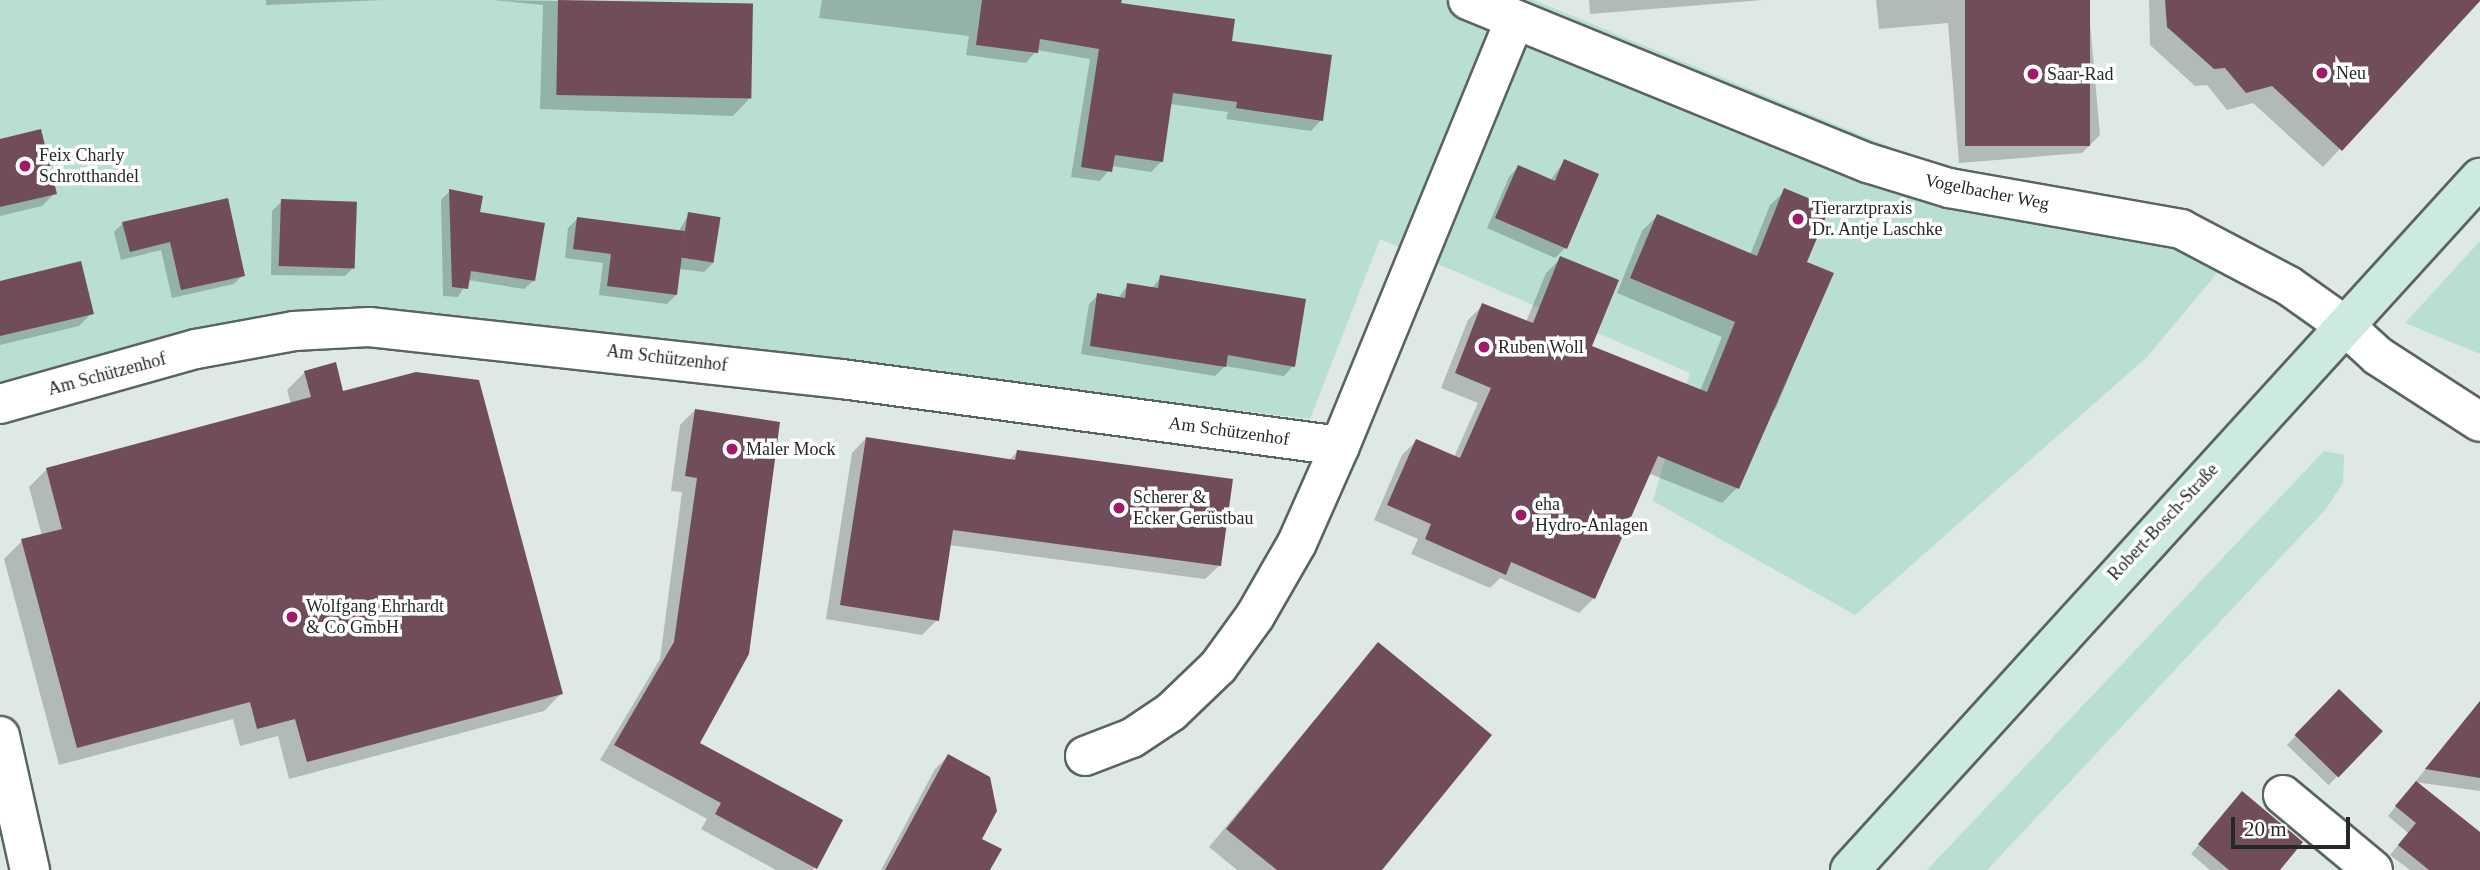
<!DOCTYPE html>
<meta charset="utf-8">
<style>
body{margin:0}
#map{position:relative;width:2480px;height:870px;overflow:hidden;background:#dee9e5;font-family:Georgia,serif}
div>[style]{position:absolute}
.green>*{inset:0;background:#b9dfd2}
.shadow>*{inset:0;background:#0003;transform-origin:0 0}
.building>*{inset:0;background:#714d5c;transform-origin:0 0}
.roads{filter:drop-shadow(2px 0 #5a6461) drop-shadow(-2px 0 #5a6461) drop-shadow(0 2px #5a6461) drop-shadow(0 -2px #5a6461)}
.street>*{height:38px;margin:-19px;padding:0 19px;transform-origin:19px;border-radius:19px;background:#fff}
.secondary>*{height:38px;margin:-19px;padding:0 19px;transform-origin:19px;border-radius:19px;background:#cdeae2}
.dots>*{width:19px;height:19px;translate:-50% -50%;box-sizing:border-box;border:4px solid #fff;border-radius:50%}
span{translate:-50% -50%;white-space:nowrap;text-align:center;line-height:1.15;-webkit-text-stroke:7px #fff;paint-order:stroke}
.poi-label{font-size:18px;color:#252928}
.left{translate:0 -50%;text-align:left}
.street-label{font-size:18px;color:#252928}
.scale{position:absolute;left:2231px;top:817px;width:119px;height:32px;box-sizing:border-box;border:4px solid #252928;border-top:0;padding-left:9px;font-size:21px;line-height:24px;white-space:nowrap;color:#252928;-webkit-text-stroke:5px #fff;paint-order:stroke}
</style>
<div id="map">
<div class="green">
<div style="clip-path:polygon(0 0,1534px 0,1951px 172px,2185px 216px,2244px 241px,2147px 357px,1855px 615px,1653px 501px,1690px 373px,1380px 239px,1310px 419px,352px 306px,173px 336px,0 387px)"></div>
<div style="clip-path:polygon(2480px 241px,2480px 354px,2405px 323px)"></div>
<div style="clip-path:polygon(2324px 451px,2344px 455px,2343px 483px,2325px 510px,1987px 870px,1927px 870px)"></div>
</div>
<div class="shadow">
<div style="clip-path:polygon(266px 0,384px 0,266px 5px)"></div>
<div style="clip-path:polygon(492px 0,751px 4px,748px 100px,733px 116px,540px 109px,543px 5px)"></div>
<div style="clip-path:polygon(822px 0,1120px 0,1119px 5px,1230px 43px,1321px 120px,1311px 131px,1226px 119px,1228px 112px,1170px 104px,1161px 162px,1151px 172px,1112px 166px,1100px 181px,1071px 177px,1090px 59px,1037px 50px,1026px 63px,966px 55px,969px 36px,819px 18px)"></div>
<div style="clip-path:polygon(1589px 0,1763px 0,1590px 14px)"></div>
<div style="clip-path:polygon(1876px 0,2088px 0,2100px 135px,2082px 153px,1959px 163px,1948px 23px,1879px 29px)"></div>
<div style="clip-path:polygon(2149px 0,2479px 0,2323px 167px,2253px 103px,2227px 110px,2207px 85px,2195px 86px,2150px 45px)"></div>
<div style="clip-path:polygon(0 141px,55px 193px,42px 206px,0 216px)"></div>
<div style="clip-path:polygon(1564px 161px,1565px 248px,1555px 258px,1487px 228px,1509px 177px,1518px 167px,1550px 181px)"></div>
<div style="clip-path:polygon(450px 191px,478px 214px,533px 281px,524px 289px,468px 280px,458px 297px,443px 296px,441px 200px)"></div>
<div style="clip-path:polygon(1785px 191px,1805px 263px,1831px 274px,1776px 408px,1764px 419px,1737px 488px,1722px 503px,1648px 473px,1594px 598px,1579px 613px,1500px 578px,1490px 588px,1411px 554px,1418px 539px,1374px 520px,1402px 455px,1416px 441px,1454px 457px,1478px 403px,1441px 388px,1468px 320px,1483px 305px,1526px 322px,1546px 273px,1561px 258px,1589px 347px,1700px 391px,1722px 337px,1617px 293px,1642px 231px,1657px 216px,1750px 255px,1770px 205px)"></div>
<div style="clip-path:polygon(226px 200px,243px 275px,234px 284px,172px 298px,161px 250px,121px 260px,114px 232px,123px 223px)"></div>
<div style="clip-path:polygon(282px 201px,355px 266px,345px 276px,271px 275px,272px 211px)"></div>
<div style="clip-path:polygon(689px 214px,714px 262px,704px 272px,679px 269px,676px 295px,667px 304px,599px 295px,603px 263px,565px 258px,568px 228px,577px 219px,678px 232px)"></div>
<div style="clip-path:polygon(1161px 277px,1293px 366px,1284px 376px,1225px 366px,1215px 376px,1081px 354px,1089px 304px,1098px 295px,1118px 298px,1128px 285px,1151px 289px)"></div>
<div style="clip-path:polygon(0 283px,92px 313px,79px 326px,0 345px)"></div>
<div style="clip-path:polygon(305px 372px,342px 393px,561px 694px,544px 711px,289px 779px,278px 736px,240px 746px,233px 719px,59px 765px,4px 559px,22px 541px,42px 536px,29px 487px,47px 469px,291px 405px,287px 390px)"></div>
<div style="clip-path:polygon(695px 410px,778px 423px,698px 744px,841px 821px,813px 870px,776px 870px,701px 829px,707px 819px,600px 760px,660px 659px,682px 492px,671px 491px,680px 425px)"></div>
<div style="clip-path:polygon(866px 438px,1008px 461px,1017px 452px,1220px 565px,1205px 579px,949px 545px,937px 620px,922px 635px,826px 619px,852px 453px)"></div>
<div style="clip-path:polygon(1378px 644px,1379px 870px,1237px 870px,1209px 847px)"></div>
<div style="left:2339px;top:691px;width:58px;height:75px;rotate:44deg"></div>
<div style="clip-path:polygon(2480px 701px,2480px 791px,2415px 782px)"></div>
<div style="clip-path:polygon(948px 756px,988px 870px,881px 870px,935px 769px)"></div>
<div style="clip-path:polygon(2407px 792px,2480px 834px,2480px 870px,2410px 870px,2390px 855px,2408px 833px,2388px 816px)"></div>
<div style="clip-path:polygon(2234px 803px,2278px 870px,2210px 870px,2191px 854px)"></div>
</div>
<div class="building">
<div style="left:558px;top:0;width:195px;height:95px;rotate:1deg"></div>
<div style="clip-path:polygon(982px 0,1122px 0,1121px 3px,1235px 19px,1232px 41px,1332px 55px,1323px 121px,1236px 108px,1237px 102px,1173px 93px,1163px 162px,1115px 155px,1112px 172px,1081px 167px,1099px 49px,1040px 39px,1038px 53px,976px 45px)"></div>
<div style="left:1965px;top:0;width:125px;height:146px"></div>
<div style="clip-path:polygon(2165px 0,2480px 0,2480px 1px,2342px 151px,2272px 86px,2246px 93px,2225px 68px,2214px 69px,2167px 27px)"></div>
<div style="clip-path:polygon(41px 129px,57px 194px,0 207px,0 139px)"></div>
<div style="clip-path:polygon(1564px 159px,1599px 174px,1567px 249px,1495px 218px,1518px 165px,1555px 181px)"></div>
<div style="clip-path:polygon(1784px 188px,1830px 207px,1807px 262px,1834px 273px,1739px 489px,1658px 456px,1595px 599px,1511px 562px,1506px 575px,1425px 539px,1431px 524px,1387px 505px,1416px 439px,1460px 458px,1491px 388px,1455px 373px,1482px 303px,1533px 323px,1560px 256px,1619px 280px,1592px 346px,1707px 392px,1735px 322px,1630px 278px,1657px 214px,1757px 256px)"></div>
<div style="clip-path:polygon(449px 189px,483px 196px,480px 212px,545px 223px,535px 281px,471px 271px,468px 289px,452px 287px)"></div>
<div style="clip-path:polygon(228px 198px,245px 276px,181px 290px,170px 242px,130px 252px,122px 222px)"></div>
<div style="left:281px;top:199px;width:76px;height:67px;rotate:2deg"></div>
<div style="left:688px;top:212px;width:33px;height:46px;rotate:9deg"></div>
<div style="clip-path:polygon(577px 217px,685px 231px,677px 295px,607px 286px,611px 254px,573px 249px)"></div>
<div style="clip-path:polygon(81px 261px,94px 314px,0 336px,0 281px)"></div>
<div style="clip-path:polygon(1160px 275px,1306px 299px,1295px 367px,1228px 355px,1226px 367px,1090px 346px,1097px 293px,1125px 298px,1127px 283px,1158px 288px)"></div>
<div style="clip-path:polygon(336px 362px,343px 391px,416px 372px,479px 380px,563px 694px,307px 762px,295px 719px,257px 729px,250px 702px,77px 748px,21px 539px,62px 529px,46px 468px,311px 397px,304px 371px)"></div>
<div style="clip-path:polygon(695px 409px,780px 422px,749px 654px,700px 743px,843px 820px,817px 869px,715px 814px,721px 803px,614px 745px,674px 642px,697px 478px,685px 476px)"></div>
<div style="clip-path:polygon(866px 437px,1015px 460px,1017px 450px,1233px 479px,1221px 566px,953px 530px,939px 621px,840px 605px)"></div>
<div style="clip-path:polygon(1378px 642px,1492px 735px,1382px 870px,1277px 870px,1226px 829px)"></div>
<div style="left:2339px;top:689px;width:61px;height:64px;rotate:44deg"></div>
<div style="clip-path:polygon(2480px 701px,2480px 778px,2425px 769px)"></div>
<div style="clip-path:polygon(948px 754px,990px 777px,997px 811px,982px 839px,1002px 849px,990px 870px,885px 870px)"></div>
<div style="clip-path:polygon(2416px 781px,2480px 832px,2480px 870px,2429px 870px,2398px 845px,2416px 823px,2395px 806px)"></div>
<div style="clip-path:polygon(2242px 791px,2303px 842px,2280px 870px,2229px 870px,2198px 844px)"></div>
</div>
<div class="roads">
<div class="street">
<div style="left:1468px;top:0;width:432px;rotate:22.2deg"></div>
<div style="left:1868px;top:163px;width:85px;rotate:17.2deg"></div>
<div style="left:1949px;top:188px;width:236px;rotate:10deg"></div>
<div style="left:2181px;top:229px;width:122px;rotate:27.8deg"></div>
<div style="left:2289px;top:286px;width:67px;rotate:35.3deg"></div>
<div style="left:2344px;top:325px;width:46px;rotate:42.4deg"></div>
<div style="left:2378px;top:356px;width:121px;rotate:32.9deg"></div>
<div style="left:0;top:404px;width:204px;rotate:-15.7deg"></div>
<div style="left:196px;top:349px;width:100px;rotate:-10.4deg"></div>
<div style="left:294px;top:331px;width:75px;rotate:-3.1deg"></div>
<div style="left:369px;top:327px;width:476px;rotate:6.3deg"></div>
<div style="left:842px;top:379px;width:502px;rotate:7.66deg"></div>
<div style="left:0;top:736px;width:137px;rotate:77.4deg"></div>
<div style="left:1085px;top:756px;width:50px;rotate:-21deg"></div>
<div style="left:1132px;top:738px;width:47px;rotate:-33.7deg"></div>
<div style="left:1171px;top:712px;width:65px;rotate:-43.8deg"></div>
<div style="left:1218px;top:667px;width:63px;rotate:-54deg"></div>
<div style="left:1255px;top:616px;width:84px;rotate:-60.1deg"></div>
<div style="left:1297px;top:543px;width:106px;rotate:-66.1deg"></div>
<div style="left:1340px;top:446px;width:461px;rotate:-67.7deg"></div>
<div style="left:2283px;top:795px;width:117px;rotate:39.8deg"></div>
</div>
<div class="secondary">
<div style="left:1850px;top:870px;width:936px;rotate:-47.69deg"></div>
</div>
</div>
<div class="dots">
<div style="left:2322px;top:73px;background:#a01a68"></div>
<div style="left:2033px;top:74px;background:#a01a68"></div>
<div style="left:25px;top:166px;background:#a01a68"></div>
<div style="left:1798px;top:219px;background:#a01a68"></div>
<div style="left:1484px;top:347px;background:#a01a68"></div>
<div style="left:732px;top:449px;background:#a01a68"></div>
<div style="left:1119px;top:508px;background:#a01a68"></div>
<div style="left:1521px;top:515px;background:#a01a68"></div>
<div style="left:292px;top:617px;background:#a01a68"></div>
</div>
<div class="poi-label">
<span class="left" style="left:2336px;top:73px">Neu</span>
<span class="left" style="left:2047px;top:74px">Saar-Rad</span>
<span class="left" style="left:39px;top:166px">Feix Charly<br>Schrotthandel</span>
<span class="left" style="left:1812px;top:219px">Tierarztpraxis<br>Dr. Antje Laschke</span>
<span class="left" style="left:1498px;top:347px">Ruben Woll</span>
<span class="left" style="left:746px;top:449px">Maler Mock</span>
<span class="left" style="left:1133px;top:508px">Scherer &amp;<br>Ecker Gerüstbau</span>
<span class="left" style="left:1535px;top:515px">eha<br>Hydro-Anlagen</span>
<span class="left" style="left:306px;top:617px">Wolfgang Ehrhardt<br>&amp; Co GmbH</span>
</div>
<div class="street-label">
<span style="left:1987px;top:192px;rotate:11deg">Vogelbacher Weg</span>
<span style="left:667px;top:358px;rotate:7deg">Am Schützenhof</span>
<span style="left:107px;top:374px;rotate:-15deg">Am Schützenhof</span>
<span style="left:1229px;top:431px;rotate:8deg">Am Schützenhof</span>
<span style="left:2163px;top:522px;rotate:-47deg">Robert-Bosch-Straße</span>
</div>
<div class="scale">20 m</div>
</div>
